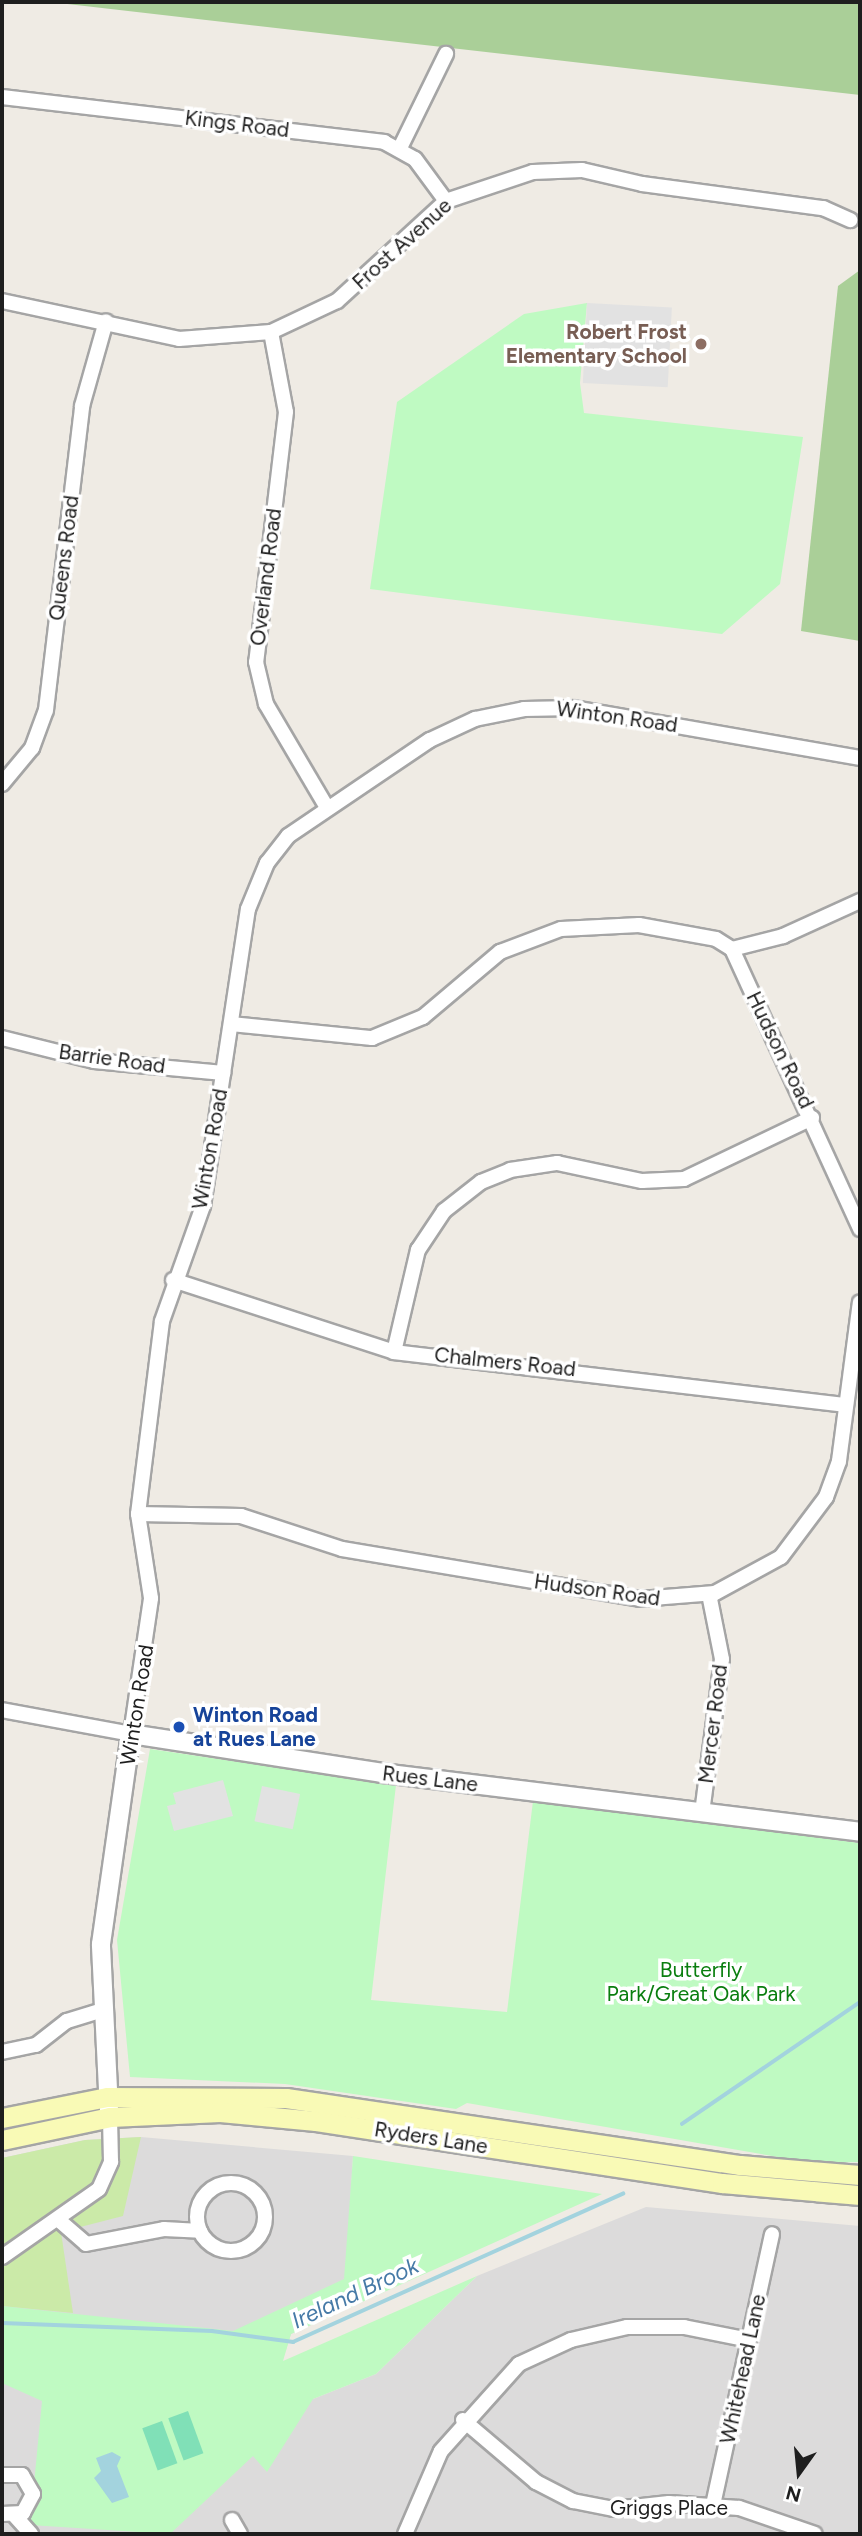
<!DOCTYPE html>
<style>
body{margin:0}
#map{position:relative;width:862px;height:2536px;overflow:hidden;background:#efebe4;font-family:Figtree,sans-serif}
div>[style]{position:absolute}
.residential>*{inset:0;background:#dcdbdb}
.grass>*{inset:0;background:#cbeaa8}
.forest>*{inset:0;background:#aacf98}
.park>*{inset:0;background:#bffac2}
.pitch>*{inset:0;background:#80e0b7;transform-origin:0 0}
.parking>*{inset:0;background:#e2e2e2;transform-origin:0 0}
.water>*{inset:0;background:#a3d3de}
.stream>*{height:3.5px;margin:-1.75px;padding:0 1.75px;transform-origin:1.75px;border-radius:1.75px;background:#a3d3de}
.roads{filter:drop-shadow(2px 0 #a5a5a5) drop-shadow(-2px 0 #a5a5a5) drop-shadow(0 2px #a5a5a5) drop-shadow(0 -2px #a5a5a5)}
.minor>*{height:14px;margin:-7px;padding:0 7px;transform-origin:7px;border-radius:7px;background:#fff}
.minor>.ring{margin:-7px;padding:0;box-sizing:content-box;background:none;border:14px solid #fff;border-radius:50%}
.tertiary>*{height:18px;margin:-9px;padding:0 9px;transform-origin:9px;border-radius:9px;background:#fff}
.secondary>*{height:19px;margin:-9.5px;padding:0 9.5px;transform-origin:9.5px;border-radius:9.5px;background:#f9fab6}
.dots>*{width:19px;height:19px;translate:-50% -50%;box-sizing:border-box;border:4px solid #fff;border-radius:50%}
span{translate:-50% -50%;white-space:nowrap;text-align:center;line-height:1.15;-webkit-text-stroke:7px #fff;paint-order:stroke}
.street-label{font-size:21px;color:#1e1e1e}
.education-label{font-size:21px;color:#785e54;font-weight:700}
.right{translate:-100% -50%;text-align:right}
.transit-label{font-size:21px;color:#164399;font-weight:700}
.left{translate:0 -50%;text-align:left}
.park-label{font-size:21px;color:#0a7e0f}
.water-label{font-size:23px;color:#467aa7;font-style:italic}
.frame{position:absolute;inset:0;border:4px solid #1e1e1e;pointer-events:none}
.north{position:absolute;left:764px;top:2438px;width:70px;height:70px;-webkit-text-stroke:5px #fff;paint-order:stroke;rotate:195deg;font-size:19px;font-weight:700;line-height:28px;text-align:center;color:#1e1e1e}
.north::after{content:'';display:block;margin:auto;width:24px;height:32px;background:#1e1e1e;clip-path:polygon(50% 0,100% 100%,50% 72%,0 100%)}
</style>
<div id="map">
<div class="residential">
<div style="clip-path:polygon(141px 2137px,353px 2156px,344px 2310px,291px 2334px,282px 2362px,313px 2399px,376px 2374px,477px 2276px,646px 2207px,860px 2226px,860px 2534px,2px 2534px,2px 2158px,85px 2140px)"></div>
</div>
<div class="grass">
<div style="clip-path:polygon(141px 2137px,123px 2216px,61px 2232px,73px 2313px,2px 2306px,2px 2158px,85px 2140px)"></div>
</div>
<div class="forest">
<div style="clip-path:polygon(50px 2px,860px 2px,860px 95px)"></div>
<div style="clip-path:polygon(860px 270px,860px 641px,801px 631px,838px 286px)"></div>
</div>
<div class="park">
<div style="clip-path:polygon(587px 303px,580px 383px,584px 413px,803px 437px,780px 584px,722px 634px,370px 589px,397px 402px,524px 314px)"></div>
<div style="clip-path:polygon(150px 1749px,396px 1785px,371px 2000px,507px 2012px,533px 1801px,860px 1843px,860px 2162px,813px 2163px,467px 2103px,456px 2109px,285px 2084px,130px 2077px,117px 1940px)"></div>
<div style="clip-path:polygon(353px 2156px,602px 2194px,291px 2334px,283px 2361px,477px 2276px,376px 2374px,313px 2399px,267px 2472px,253px 2456px,170px 2534px,30px 2525px,42px 2401px,2px 2383px,2px 2306px,233px 2331px,344px 2279px)"></div>
</div>
<div class="pitch">
<div style="left:188px;top:2411px;width:45px;height:21px;rotate:70deg"></div>
<div style="left:162px;top:2421px;width:45px;height:21px;rotate:70deg"></div>
</div>
<div class="parking">
<div style="left:587px;top:303px;width:85px;height:80px;rotate:3deg"></div>
<div style="clip-path:polygon(223px 1780px,233px 1816px,174px 1831px,167px 1806px,176px 1804px,173px 1793px)"></div>
<div style="left:262px;top:1786px;width:39px;height:36px;rotate:12deg"></div>
</div>
<div class="water">
<div style="clip-path:polygon(112px 2452px,121px 2457px,117px 2466px,129px 2497px,112px 2503px,94px 2478px,101px 2471px,96px 2458px)"></div>
</div>
<div class="stream">
<div style="left:682px;top:2124px;width:216px;rotate:-34.4deg"></div>
<div style="left:2px;top:2323px;width:210px;rotate:2.2deg"></div>
<div style="left:212px;top:2331px;width:82px;rotate:7.7deg"></div>
<div style="left:293px;top:2342px;width:362px;rotate:-24.2deg"></div>
</div>
<div class="roads">
<div class="minor">
<div style="left:2px;top:97px;width:385px;rotate:6.7deg"></div>
<div style="left:384px;top:142px;width:35px;rotate:29deg"></div>
<div style="left:415px;top:159px;width:52px;rotate:53.6deg"></div>
<div style="left:400px;top:148px;width:105px;rotate:-63.9deg"></div>
<div style="left:2px;top:301px;width:181px;rotate:12.1deg"></div>
<div style="left:179px;top:339px;width:92px;rotate:-4.4deg"></div>
<div style="left:271px;top:332px;width:73px;rotate:-25.2deg"></div>
<div style="left:337px;top:301px;width:148px;rotate:-42.5deg"></div>
<div style="left:446px;top:201px;width:92px;rotate:-18.4deg"></div>
<div style="left:533px;top:172px;width:49px;rotate:-2.3deg"></div>
<div style="left:582px;top:170px;width:62px;rotate:13.1deg"></div>
<div style="left:642px;top:184px;width:183px;rotate:7.6deg"></div>
<div style="left:823px;top:208px;width:30px;rotate:24deg"></div>
<div style="left:271px;top:332px;width:81px;rotate:79.4deg"></div>
<div style="left:286px;top:412px;width:252px;rotate:96.8deg"></div>
<div style="left:256px;top:662px;width:43px;rotate:76.6deg"></div>
<div style="left:266px;top:704px;width:118px;rotate:59.5deg"></div>
<div style="left:2px;top:784px;width:47px;rotate:-50.2deg"></div>
<div style="left:32px;top:748px;width:40px;rotate:-69.8deg"></div>
<div style="left:46px;top:710px;width:306px;rotate:-83.2deg"></div>
<div style="left:82px;top:406px;width:88px;rotate:-74.2deg"></div>
<div style="left:732px;top:949px;width:308px;rotate:65.4deg"></div>
<div style="left:231px;top:1024px;width:142px;rotate:5.7deg"></div>
<div style="left:372px;top:1038px;width:55px;rotate:-22.4deg"></div>
<div style="left:423px;top:1017px;width:101px;rotate:-40.2deg"></div>
<div style="left:500px;top:952px;width:65px;rotate:-20.7deg"></div>
<div style="left:561px;top:929px;width:78px;rotate:-2.9deg"></div>
<div style="left:639px;top:925px;width:78px;rotate:10.3deg"></div>
<div style="left:716px;top:939px;width:19px;rotate:32deg"></div>
<div style="left:732px;top:949px;width:53px;rotate:-14.3deg"></div>
<div style="left:783px;top:936px;width:85px;rotate:-24.4deg"></div>
<div style="left:2px;top:1038px;width:95px;rotate:14deg"></div>
<div style="left:94px;top:1061px;width:130px;rotate:5.3deg"></div>
<div style="left:173px;top:1280px;width:232px;rotate:18deg"></div>
<div style="left:394px;top:1352px;width:455px;rotate:6.7deg"></div>
<div style="left:394px;top:1352px;width:105px;rotate:-76.8deg"></div>
<div style="left:418px;top:1250px;width:47px;rotate:-56.3deg"></div>
<div style="left:444px;top:1211px;width:47px;rotate:-38.1deg"></div>
<div style="left:481px;top:1182px;width:31px;rotate:-22deg"></div>
<div style="left:510px;top:1170px;width:48px;rotate:-8.5deg"></div>
<div style="left:557px;top:1163px;width:87px;rotate:12deg"></div>
<div style="left:642px;top:1181px;width:42px;rotate:-2.7deg"></div>
<div style="left:684px;top:1179px;width:142px;rotate:-25.5deg"></div>
<div style="left:138px;top:1514px;width:103px;rotate:1.1deg"></div>
<div style="left:241px;top:1516px;width:106px;rotate:18.1deg"></div>
<div style="left:342px;top:1549px;width:302px;rotate:9.5deg"></div>
<div style="left:640px;top:1599px;width:75px;rotate:-4.6deg"></div>
<div style="left:715px;top:1593px;width:75px;rotate:-28.6deg"></div>
<div style="left:781px;top:1557px;width:75px;rotate:-53.1deg"></div>
<div style="left:826px;top:1497px;width:38px;rotate:-70deg"></div>
<div style="left:839px;top:1461px;width:160px;rotate:-82.5deg"></div>
<div style="left:2px;top:1710px;width:131px;rotate:10.5deg"></div>
<div style="left:131px;top:1734px;width:137px;rotate:-81.6deg"></div>
<div style="left:151px;top:1598px;width:85px;rotate:-98.8deg"></div>
<div style="left:138px;top:1514px;width:194px;rotate:-82.9deg"></div>
<div style="left:162px;top:1321px;width:122px;rotate:-70.4deg"></div>
<div style="left:203px;top:1206px;width:300px;rotate:-81.4deg"></div>
<div style="left:248px;top:909px;width:50px;rotate:-67.6deg"></div>
<div style="left:267px;top:863px;width:34px;rotate:-52deg"></div>
<div style="left:288px;top:836px;width:171px;rotate:-34.1deg"></div>
<div style="left:430px;top:740px;width:50px;rotate:-25deg"></div>
<div style="left:475px;top:719px;width:50px;rotate:-11.5deg"></div>
<div style="left:524px;top:709px;width:50px;rotate:-1.1deg"></div>
<div style="left:574px;top:708px;width:290px;rotate:9.9deg"></div>
<div style="left:702px;top:1813px;width:155px;rotate:-82.6deg"></div>
<div style="left:722px;top:1659px;width:66px;rotate:-101.3deg"></div>
<div style="left:2px;top:2052px;width:35px;rotate:-12deg"></div>
<div style="left:36px;top:2045px;width:39px;rotate:-38deg"></div>
<div style="left:67px;top:2021px;width:34px;rotate:-17deg"></div>
<div class="ring" style="left:197px;top:2183px;width:54px;height:54px"></div>
<div style="left:61px;top:2222px;width:33px;rotate:41deg"></div>
<div style="left:86px;top:2244px;width:79px;rotate:-10.9deg"></div>
<div style="left:164px;top:2229px;width:36px;rotate:3deg"></div>
<div style="left:2px;top:2257px;width:118px;rotate:-35deg"></div>
<div style="left:99px;top:2189px;width:30px;rotate:-66deg"></div>
<div style="left:111px;top:2162px;width:45px;rotate:-91.3deg"></div>
<div style="left:463px;top:2420px;width:96px;rotate:40.3deg"></div>
<div style="left:536px;top:2482px;width:42px;rotate:27.2deg"></div>
<div style="left:573px;top:2501px;width:42px;rotate:11deg"></div>
<div style="left:614px;top:2509px;width:55px;rotate:-6.2deg"></div>
<div style="left:669px;top:2503px;width:70px;rotate:4.1deg"></div>
<div style="left:739px;top:2508px;width:80px;rotate:18.9deg"></div>
<div style="left:2px;top:2475px;width:20px"></div>
<div style="left:22px;top:2475px;width:22px;rotate:60deg"></div>
<div style="left:33px;top:2494px;width:21px;rotate:118deg"></div>
<div style="left:23px;top:2513px;width:21px;rotate:177deg"></div>
<div style="left:713px;top:2505px;width:277px;rotate:-77.7deg"></div>
<div style="left:15px;top:2516px;width:24px;rotate:48deg"></div>
<div style="left:232px;top:2520px;width:16px;rotate:60deg"></div>
<div style="left:405px;top:2534px;width:90px;rotate:-66.6deg"></div>
<div style="left:441px;top:2451px;width:117px;rotate:-48.1deg"></div>
<div style="left:519px;top:2364px;width:57px;rotate:-24.8deg"></div>
<div style="left:571px;top:2340px;width:57px;rotate:-13.1deg"></div>
<div style="left:627px;top:2327px;width:57px"></div>
<div style="left:684px;top:2327px;width:66px;rotate:11.3deg"></div>
</div>
<div class="tertiary">
<div style="left:109px;top:2110px;width:166px;rotate:-92.8deg"></div>
<div style="left:101px;top:1944px;width:212px;rotate:-81.9deg"></div>
<div style="left:131px;top:1734px;width:254px;rotate:8.8deg"></div>
<div style="left:382px;top:1773px;width:482px;rotate:7deg"></div>
</div>
<div class="secondary">
<div style="left:2px;top:2118px;width:107px;rotate:-11.3deg"></div>
<div style="left:107px;top:2097px;width:179px;rotate:0.3deg"></div>
<div style="left:286px;top:2098px;width:459px;rotate:8.4deg"></div>
<div style="left:740px;top:2165px;width:120px;rotate:4.8deg"></div>
<div style="left:2px;top:2140px;width:110px;rotate:-12deg"></div>
<div style="left:110px;top:2117px;width:110px;rotate:-2.6deg"></div>
<div style="left:220px;top:2112px;width:96px;rotate:5.4deg"></div>
<div style="left:316px;top:2121px;width:411px;rotate:8.7deg"></div>
<div style="left:722px;top:2183px;width:139px;rotate:5deg"></div>
</div>
</div>
<div class="dots">
<div style="left:701px;top:344px;background:#8d6e63"></div>
<div style="left:179px;top:1727px;background:#1a4fb4"></div>
</div>
<div class="street-label">
<span style="left:237px;top:124px;rotate:7deg">Kings Road</span>
<span style="left:402px;top:244px;rotate:-42deg">Frost Avenue</span>
<span style="left:64px;top:558px;rotate:-83deg">Queens Road</span>
<span style="left:266px;top:577px;rotate:-83deg">Overland Road</span>
<span style="left:617px;top:717px;rotate:8deg">Winton Road</span>
<span style="left:780px;top:1050px;rotate:64deg">Hudson Road</span>
<span style="left:112px;top:1059px;rotate:8deg">Barrie Road</span>
<span style="left:210px;top:1149px;rotate:-80deg">Winton Road</span>
<span style="left:505px;top:1362px;rotate:6deg">Chalmers Road</span>
<span style="left:597px;top:1590px;rotate:8deg">Hudson Road</span>
<span style="left:137px;top:1705px;rotate:-81deg">Winton Road</span>
<span style="left:713px;top:1724px;rotate:-83deg">Mercer Road</span>
<span style="left:430px;top:1779px;rotate:7deg">Rues Lane</span>
<span style="left:431px;top:2138px;rotate:9deg">Ryders Lane</span>
<span style="left:743px;top:2369px;rotate:-78deg">Whitehead Lane</span>
<span style="left:669px;top:2508px">Griggs Place</span>
</div>
<div class="education-label">
<span class="right" style="left:687px;top:344px">Robert Frost<br>Elementary School</span>
</div>
<div class="transit-label">
<span class="left" style="left:193px;top:1727px">Winton Road<br>at Rues Lane</span>
</div>
<div class="park-label">
<span style="left:701px;top:1982px">Butterfly<br>Park/Great Oak Park</span>
</div>
<div class="water-label">
<span style="left:355px;top:2293px;rotate:-25deg">Ireland Brook</span>
</div>
<div class="frame"></div>
<div class="north">N</div>
</div>
